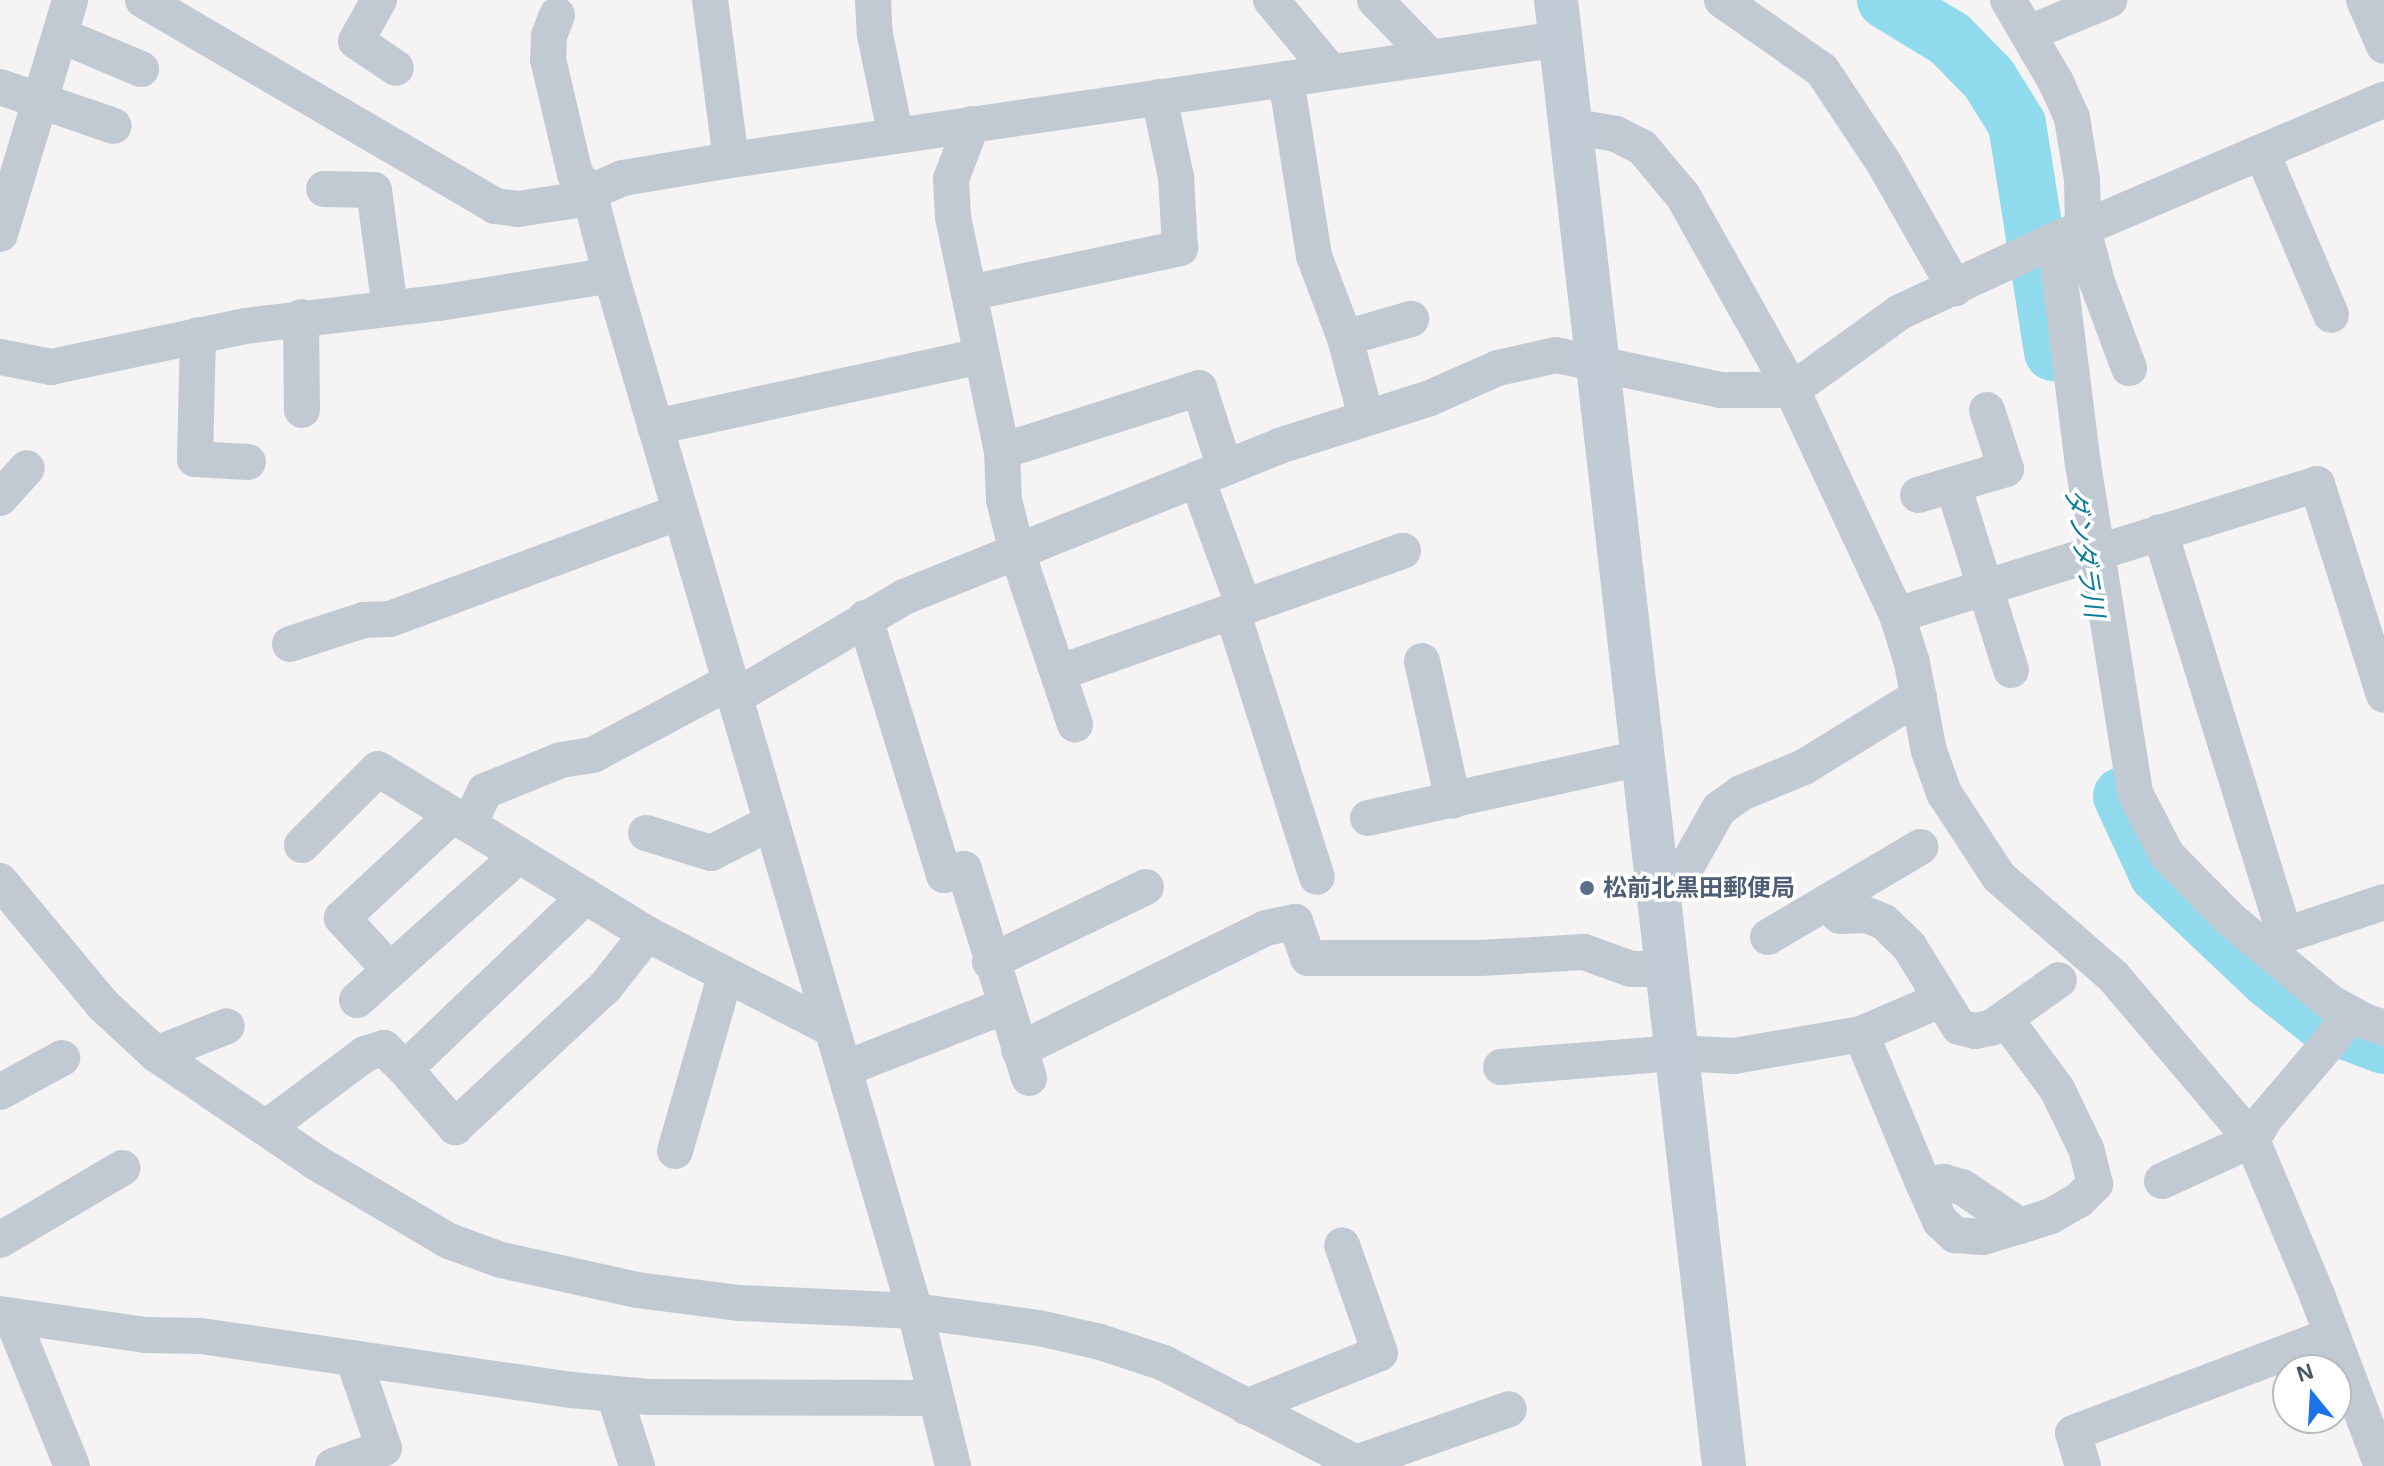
<!DOCTYPE html>
<meta charset="utf-8">
<style>
body{margin:0}
#map{position:relative;width:2384px;height:1466px;overflow:hidden;background:#f5f3f3;font-family:Arial,"Noto Sans JP",sans-serif}
div>[style]{position:absolute}
.river>*{height:58px;margin:-29px;padding:0 29px;transform-origin:29px;border-radius:29px;background:#90daee}
.street>*{height:36px;margin:-18px;padding:0 18px;transform-origin:18px;border-radius:18px;background:#c1cad2}
.secondary>*{height:44px;margin:-22px;padding:0 22px;transform-origin:22px;border-radius:22px;background:#c1cbd6}
.dots>*{width:22px;height:22px;translate:-50% -50%;box-sizing:border-box;border:4px solid #fff;border-radius:50%}
span{translate:-50% -50%;white-space:nowrap;text-align:center;line-height:1.15;-webkit-text-stroke:7px #fff;paint-order:stroke}
.service-label{font-size:24px;color:#4e5e75;font-weight:700}
.left{translate:0 -50%;text-align:left}
.water-label{font-size:26px;color:#0c7c9b;font-style:italic}
.north{position:absolute;left:2272px;top:1354px;width:80px;height:80px;box-sizing:border-box;background:#fff;border:2px solid #b7bbc0;border-radius:50%;rotate:342deg;font-size:22px;font-weight:700;line-height:32px;text-align:center;color:#4a5661}
.north::after{content:'';display:block;margin:auto;width:28px;height:36px;background:#1a73e8;clip-path:polygon(50% 0,100% 100%,50% 72%,0 100%)}
</style>
<div id="map">
<div class="river">
<div style="left:1886px;top:0;width:75px;rotate:31.4deg"></div>
<div style="left:1950px;top:39px;width:56px;rotate:45.7deg"></div>
<div style="left:1989px;top:79px;width:53px;rotate:58.1deg"></div>
<div style="left:2017px;top:124px;width:231px;rotate:81deg"></div>
<div style="left:2122px;top:796px;width:86px;rotate:65.2deg"></div>
<div style="left:2158px;top:874px;width:153px;rotate:43.4deg"></div>
<div style="left:2269px;top:979px;width:69px;rotate:38.5deg"></div>
<div style="left:2323px;top:1022px;width:65px;rotate:20.7deg"></div>
</div>
<div class="street">
<div style="left:143px;top:0;width:408px;rotate:30.3deg"></div>
<div style="left:495px;top:206px;width:23px;rotate:7deg"></div>
<div style="left:518px;top:209px;width:53px;rotate:-8.7deg"></div>
<div style="left:570px;top:201px;width:58px;rotate:-23.5deg"></div>
<div style="left:623px;top:178px;width:109px;rotate:-9.5deg"></div>
<div style="left:731px;top:160px;width:838px;rotate:-8.3deg"></div>
<div style="left:379px;top:0;width:47px;rotate:119.3deg"></div>
<div style="left:356px;top:41px;width:48px;rotate:34deg"></div>
<div style="left:710px;top:0;width:161px;rotate:82.5deg"></div>
<div style="left:873px;top:0;width:35px;rotate:87deg"></div>
<div style="left:875px;top:35px;width:103px;rotate:78.3deg"></div>
<div style="left:1271px;top:0;width:94px;rotate:50.2deg"></div>
<div style="left:1375px;top:0;width:79px;rotate:46deg"></div>
<div style="left:1722px;top:0;width:122px;rotate:35deg"></div>
<div style="left:1822px;top:70px;width:114px;rotate:56.4deg"></div>
<div style="left:1885px;top:165px;width:142px;rotate:60.4deg"></div>
<div style="left:2008px;top:0;width:95px;rotate:59.7deg"></div>
<div style="left:2056px;top:82px;width:39px;rotate:66deg"></div>
<div style="left:2072px;top:118px;width:63px;rotate:80.8deg"></div>
<div style="left:2082px;top:180px;width:49px;rotate:88.8deg"></div>
<div style="left:2083px;top:229px;width:55px;rotate:75.2deg"></div>
<div style="left:2097px;top:282px;width:92px;rotate:69.6deg"></div>
<div style="left:2364px;top:0;width:50px;rotate:66.5deg"></div>
<div style="left:557px;top:15px;width:22px;rotate:111deg"></div>
<div style="left:549px;top:36px;width:23px;rotate:92deg"></div>
<div style="left:548px;top:59px;width:118px;rotate:76.8deg"></div>
<div style="left:575px;top:174px;width:23px;rotate:52deg"></div>
<div style="left:589px;top:192px;width:86px;rotate:75.2deg"></div>
<div style="left:611px;top:275px;width:1080px;rotate:73.65deg"></div>
<div style="left:915px;top:1311px;width:160px;rotate:76.2deg"></div>
<div style="left:2029px;top:33px;width:87px;rotate:-22.4deg"></div>
<div style="left:60px;top:35px;width:88px;rotate:22.8deg"></div>
<div style="left:1286px;top:79px;width:179px;rotate:81deg"></div>
<div style="left:1314px;top:256px;width:88px;rotate:69.3deg"></div>
<div style="left:1345px;top:338px;width:82px;rotate:75.1deg"></div>
<div style="left:0;top:87px;width:120px;rotate:18.9deg"></div>
<div style="left:972px;top:124px;width:59px;rotate:110.9deg"></div>
<div style="left:951px;top:179px;width:38px;rotate:87deg"></div>
<div style="left:953px;top:217px;width:239px;rotate:78.2deg"></div>
<div style="left:1002px;top:451px;width:49px;rotate:87.7deg"></div>
<div style="left:1004px;top:500px;width:54px;rotate:76deg"></div>
<div style="left:1017px;top:552px;width:182px;rotate:71.4deg"></div>
<div style="left:1570px;top:126px;width:47px;rotate:9.9deg"></div>
<div style="left:1616px;top:134px;width:29px;rotate:27deg"></div>
<div style="left:1642px;top:147px;width:64px;rotate:50.1deg"></div>
<div style="left:1683px;top:196px;width:223px;rotate:60.7deg"></div>
<div style="left:1792px;top:390px;width:248px;rotate:65deg"></div>
<div style="left:1897px;top:615px;width:50px;rotate:72.6deg"></div>
<div style="left:1912px;top:663px;width:90px;rotate:79.1deg"></div>
<div style="left:1929px;top:751px;width:45px;rotate:70.3deg"></div>
<div style="left:1944px;top:793px;width:100px;rotate:56.8deg"></div>
<div style="left:1999px;top:877px;width:151px;rotate:41deg"></div>
<div style="left:2113px;top:976px;width:215px;rotate:49.7deg"></div>
<div style="left:2252px;top:1140px;width:168px;rotate:67.2deg"></div>
<div style="left:2317px;top:1295px;width:183px;rotate:69.2deg"></div>
<div style="left:2262px;top:153px;width:176px;rotate:66.9deg"></div>
<div style="left:324px;top:189px;width:50px;rotate:1.1deg"></div>
<div style="left:374px;top:190px;width:119px;rotate:82.3deg"></div>
<div style="left:0;top:234px;width:244px;rotate:-73.3deg"></div>
<div style="left:2055px;top:240px;width:226px;rotate:82.9deg"></div>
<div style="left:2083px;top:464px;width:333px;rotate:81deg"></div>
<div style="left:2135px;top:793px;width:70px;rotate:62.7deg"></div>
<div style="left:2167px;top:855px;width:90px;rotate:45.5deg"></div>
<div style="left:2230px;top:919px;width:130px;rotate:39.7deg"></div>
<div style="left:2330px;top:1002px;width:39px;rotate:29deg"></div>
<div style="left:2364px;top:1021px;width:21px;rotate:19deg"></div>
<div style="left:969px;top:293px;width:216px;rotate:-12deg"></div>
<div style="left:1180px;top:248px;width:71px;rotate:-93.2deg"></div>
<div style="left:1176px;top:177px;width:82px;rotate:-102deg"></div>
<div style="left:301px;top:317px;width:93px;rotate:89.4deg"></div>
<div style="left:198px;top:335px;width:124px;rotate:91.4deg"></div>
<div style="left:195px;top:459px;width:53px;rotate:3.2deg"></div>
<div style="left:1345px;top:338px;width:69px;rotate:-16.1deg"></div>
<div style="left:0;top:357px;width:52px;rotate:11.1deg"></div>
<div style="left:51px;top:367px;width:198px;rotate:-11.9deg"></div>
<div style="left:245px;top:326px;width:195px;rotate:-6.8deg"></div>
<div style="left:439px;top:303px;width:174px;rotate:-9.2deg"></div>
<div style="left:655px;top:427px;width:333px;rotate:-12.3deg"></div>
<div style="left:1002px;top:451px;width:207px;rotate:-17.7deg"></div>
<div style="left:1199px;top:388px;width:84px;rotate:72deg"></div>
<div style="left:1197px;top:479px;width:136px;rotate:69.8deg"></div>
<div style="left:1953px;top:485px;width:194px;rotate:72.6deg"></div>
<div style="left:1918px;top:495px;width:92px;rotate:-16.5deg"></div>
<div style="left:2006px;top:469px;width:62px;rotate:-107.9deg"></div>
<div style="left:0;top:498px;width:40px;rotate:-48deg"></div>
<div style="left:2160px;top:532px;width:422px;rotate:72.8deg"></div>
<div style="left:2285px;top:935px;width:104px;rotate:-18.4deg"></div>
<div style="left:1232px;top:611px;width:279px;rotate:72.3deg"></div>
<div style="left:1897px;top:615px;width:440px;rotate:-17.3deg"></div>
<div style="left:2317px;top:484px;width:221px;rotate:72.4deg"></div>
<div style="left:865px;top:618px;width:269px;rotate:72.9deg"></div>
<div style="left:944px;top:875px;width:21px;rotate:-17deg"></div>
<div style="left:964px;top:869px;width:219px;rotate:72.7deg"></div>
<div style="left:290px;top:644px;width:78px;rotate:-18deg"></div>
<div style="left:364px;top:620px;width:26px;rotate:-2deg"></div>
<div style="left:390px;top:619px;width:309px;rotate:-20.3deg"></div>
<div style="left:1422px;top:661px;width:143px;rotate:77.5deg"></div>
<div style="left:1058px;top:673px;width:366px;rotate:-19.5deg"></div>
<div style="left:735px;top:697px;width:196px;rotate:-30.6deg"></div>
<div style="left:904px;top:597px;width:404px;rotate:-21.9deg"></div>
<div style="left:1279px;top:446px;width:158px;rotate:-17.6deg"></div>
<div style="left:1430px;top:398px;width:74px;rotate:-23.8deg"></div>
<div style="left:1498px;top:368px;width:59px;rotate:-12.6deg"></div>
<div style="left:1556px;top:355px;width:168px;rotate:12deg"></div>
<div style="left:1720px;top:390px;width:72px"></div>
<div style="left:1792px;top:390px;width:133px;rotate:-35.8deg"></div>
<div style="left:1900px;top:312px;width:171px;rotate:-24.9deg"></div>
<div style="left:2055px;top:240px;width:358px;rotate:-23.1deg"></div>
<div style="left:1368px;top:818px;width:280px;rotate:-12.4deg"></div>
<div style="left:469px;top:825px;width:38px;rotate:-65deg"></div>
<div style="left:485px;top:791px;width:82px;rotate:-22.2deg"></div>
<div style="left:561px;top:760px;width:32px;rotate:-9deg"></div>
<div style="left:593px;top:755px;width:155px;rotate:-28.1deg"></div>
<div style="left:646px;top:833px;width:68px;rotate:17.1deg"></div>
<div style="left:711px;top:853px;width:68px;rotate:-26.9deg"></div>
<div style="left:302px;top:845px;width:107px;rotate:-45deg"></div>
<div style="left:378px;top:769px;width:316px;rotate:31.5deg"></div>
<div style="left:647px;top:934px;width:208px;rotate:27.2deg"></div>
<div style="left:0;top:881px;width:160px;rotate:50.3deg"></div>
<div style="left:102px;top:1004px;width:74px;rotate:42.8deg"></div>
<div style="left:156px;top:1054px;width:194px;rotate:34.1deg"></div>
<div style="left:317px;top:1163px;width:153px;rotate:30.6deg"></div>
<div style="left:449px;top:1241px;width:55px;rotate:20.1deg"></div>
<div style="left:501px;top:1260px;width:139px;rotate:12.4deg"></div>
<div style="left:637px;top:1290px;width:104px;rotate:7.2deg"></div>
<div style="left:740px;top:1303px;width:175px;rotate:2.6deg"></div>
<div style="left:915px;top:1311px;width:125px;rotate:7.8deg"></div>
<div style="left:1039px;top:1328px;width:63px;rotate:12.9deg"></div>
<div style="left:1100px;top:1342px;width:67px;rotate:18.2deg"></div>
<div style="left:1164px;top:1363px;width:223px;rotate:27.5deg"></div>
<div style="left:1656px;top:881px;width:38px;rotate:-30deg"></div>
<div style="left:1689px;top:862px;width:61px;rotate:-60.5deg"></div>
<div style="left:1719px;top:809px;width:27px;rotate:-36deg"></div>
<div style="left:1741px;top:793px;width:68px;rotate:-22.4deg"></div>
<div style="left:1804px;top:767px;width:135px;rotate:-31.7deg"></div>
<div style="left:586px;top:896px;width:250px;rotate:136.3deg"></div>
<div style="left:405px;top:1069px;width:77px;rotate:49.2deg"></div>
<div style="left:455px;top:1127px;width:207px;rotate:-43deg"></div>
<div style="left:606px;top:986px;width:66px;rotate:-51.7deg"></div>
<div style="left:1826px;top:903px;width:19px;rotate:43deg"></div>
<div style="left:1840px;top:916px;width:27px;rotate:-2deg"></div>
<div style="left:1867px;top:915px;width:18px;rotate:22deg"></div>
<div style="left:1884px;top:922px;width:35px;rotate:44deg"></div>
<div style="left:1909px;top:946px;width:95px;rotate:58.3deg"></div>
<div style="left:1959px;top:1027px;width:16px;rotate:14deg"></div>
<div style="left:1975px;top:1031px;width:16px;rotate:-11deg"></div>
<div style="left:1991px;top:1028px;width:83px;rotate:-35.2deg"></div>
<div style="left:1768px;top:937px;width:177px;rotate:-30.6deg"></div>
<div style="left:990px;top:962px;width:173px;rotate:-25.7deg"></div>
<div style="left:390px;top:970px;width:71px;rotate:-132.7deg"></div>
<div style="left:342px;top:918px;width:151px;rotate:-42.9deg"></div>
<div style="left:357px;top:1000px;width:217px;rotate:-41.8deg"></div>
<div style="left:1861px;top:1034px;width:164px;rotate:67.4deg"></div>
<div style="left:1924px;top:1185px;width:20px;rotate:-9deg"></div>
<div style="left:1944px;top:1182px;width:19px;rotate:16deg"></div>
<div style="left:1962px;top:1187px;width:70px;rotate:33.9deg"></div>
<div style="left:2020px;top:1226px;width:33px;rotate:-18deg"></div>
<div style="left:2051px;top:1216px;width:32px;rotate:-30deg"></div>
<div style="left:2079px;top:1200px;width:23px;rotate:-45deg"></div>
<div style="left:2095px;top:1184px;width:36px;rotate:-104deg"></div>
<div style="left:2086px;top:1149px;width:67px;rotate:-115.8deg"></div>
<div style="left:2057px;top:1089px;width:86px;rotate:-126.5deg"></div>
<div style="left:1019px;top:1050px;width:275px;rotate:-26.3deg"></div>
<div style="left:1266px;top:928px;width:30px;rotate:-12deg"></div>
<div style="left:1295px;top:922px;width:38px;rotate:70deg"></div>
<div style="left:1308px;top:958px;width:172px"></div>
<div style="left:1480px;top:958px;width:104px;rotate:-3.3deg"></div>
<div style="left:1584px;top:952px;width:50px;rotate:19.9deg"></div>
<div style="left:1631px;top:969px;width:35px"></div>
<div style="left:156px;top:1054px;width:76px;rotate:-21.5deg"></div>
<div style="left:1501px;top:1067px;width:176px;rotate:-4.6deg"></div>
<div style="left:1676px;top:1053px;width:58px;rotate:3deg"></div>
<div style="left:1734px;top:1056px;width:129px;rotate:-9.8deg"></div>
<div style="left:1861px;top:1034px;width:86px;rotate:-23.3deg"></div>
<div style="left:844px;top:1069px;width:173px;rotate:-21.4deg"></div>
<div style="left:0;top:1092px;width:71px;rotate:-28.7deg"></div>
<div style="left:266px;top:1128px;width:124px;rotate:-36.8deg"></div>
<div style="left:365px;top:1054px;width:20px;rotate:-18deg"></div>
<div style="left:384px;top:1048px;width:30px;rotate:45deg"></div>
<div style="left:675px;top:1151px;width:181px;rotate:-74deg"></div>
<div style="left:2162px;top:1181px;width:99px;rotate:-24.5deg"></div>
<div style="left:2252px;top:1140px;width:27px;rotate:-59deg"></div>
<div style="left:2266px;top:1117px;width:105px;rotate:-49.6deg"></div>
<div style="left:2334px;top:1037px;width:28px;rotate:-58deg"></div>
<div style="left:1924px;top:1185px;width:39px;rotate:66deg"></div>
<div style="left:1940px;top:1221px;width:21px;rotate:43deg"></div>
<div style="left:1955px;top:1235px;width:28px;rotate:4deg"></div>
<div style="left:1983px;top:1237px;width:39px;rotate:-17deg"></div>
<div style="left:0;top:1240px;width:142px;rotate:-30.5deg"></div>
<div style="left:0;top:1314px;width:147px;rotate:8.2deg"></div>
<div style="left:145px;top:1335px;width:56px;rotate:1deg"></div>
<div style="left:201px;top:1336px;width:375px;rotate:8.3deg"></div>
<div style="left:572px;top:1390px;width:77px;rotate:5.2deg"></div>
<div style="left:649px;top:1397px;width:287px;rotate:0.2deg"></div>
<div style="left:11px;top:1316px;width:162px;rotate:67.9deg"></div>
<div style="left:614px;top:1394px;width:76px;rotate:72.3deg"></div>
<div style="left:1246px;top:1407px;width:144px;rotate:-21.9deg"></div>
<div style="left:1380px;top:1353px;width:114px;rotate:-109.4deg"></div>
<div style="left:1356px;top:1463px;width:162px;rotate:-19.4deg"></div>
<div style="left:333px;top:1466px;width:54px;rotate:-19.4deg"></div>
<div style="left:384px;top:1448px;width:95px;rotate:-109deg"></div>
<div style="left:2083px;top:1466px;width:34px;rotate:-107deg"></div>
<div style="left:2073px;top:1433px;width:277px;rotate:-20.7deg"></div>
</div>
<div class="secondary">
<div style="left:1556px;top:0;width:1476px;rotate:83.46deg"></div>
</div>
<div class="dots">
<div style="left:1587px;top:888px;background:#5c6f8a"></div>
</div>
<div class="service-label">
<span class="left" style="left:1603px;top:888px">松前北黒田郵便局</span>
</div>
<div class="water-label">
<span style="left:2084px;top:553px;rotate:81deg">ダンダラ川</span>
</div>
<div class="north">N</div>
</div>
